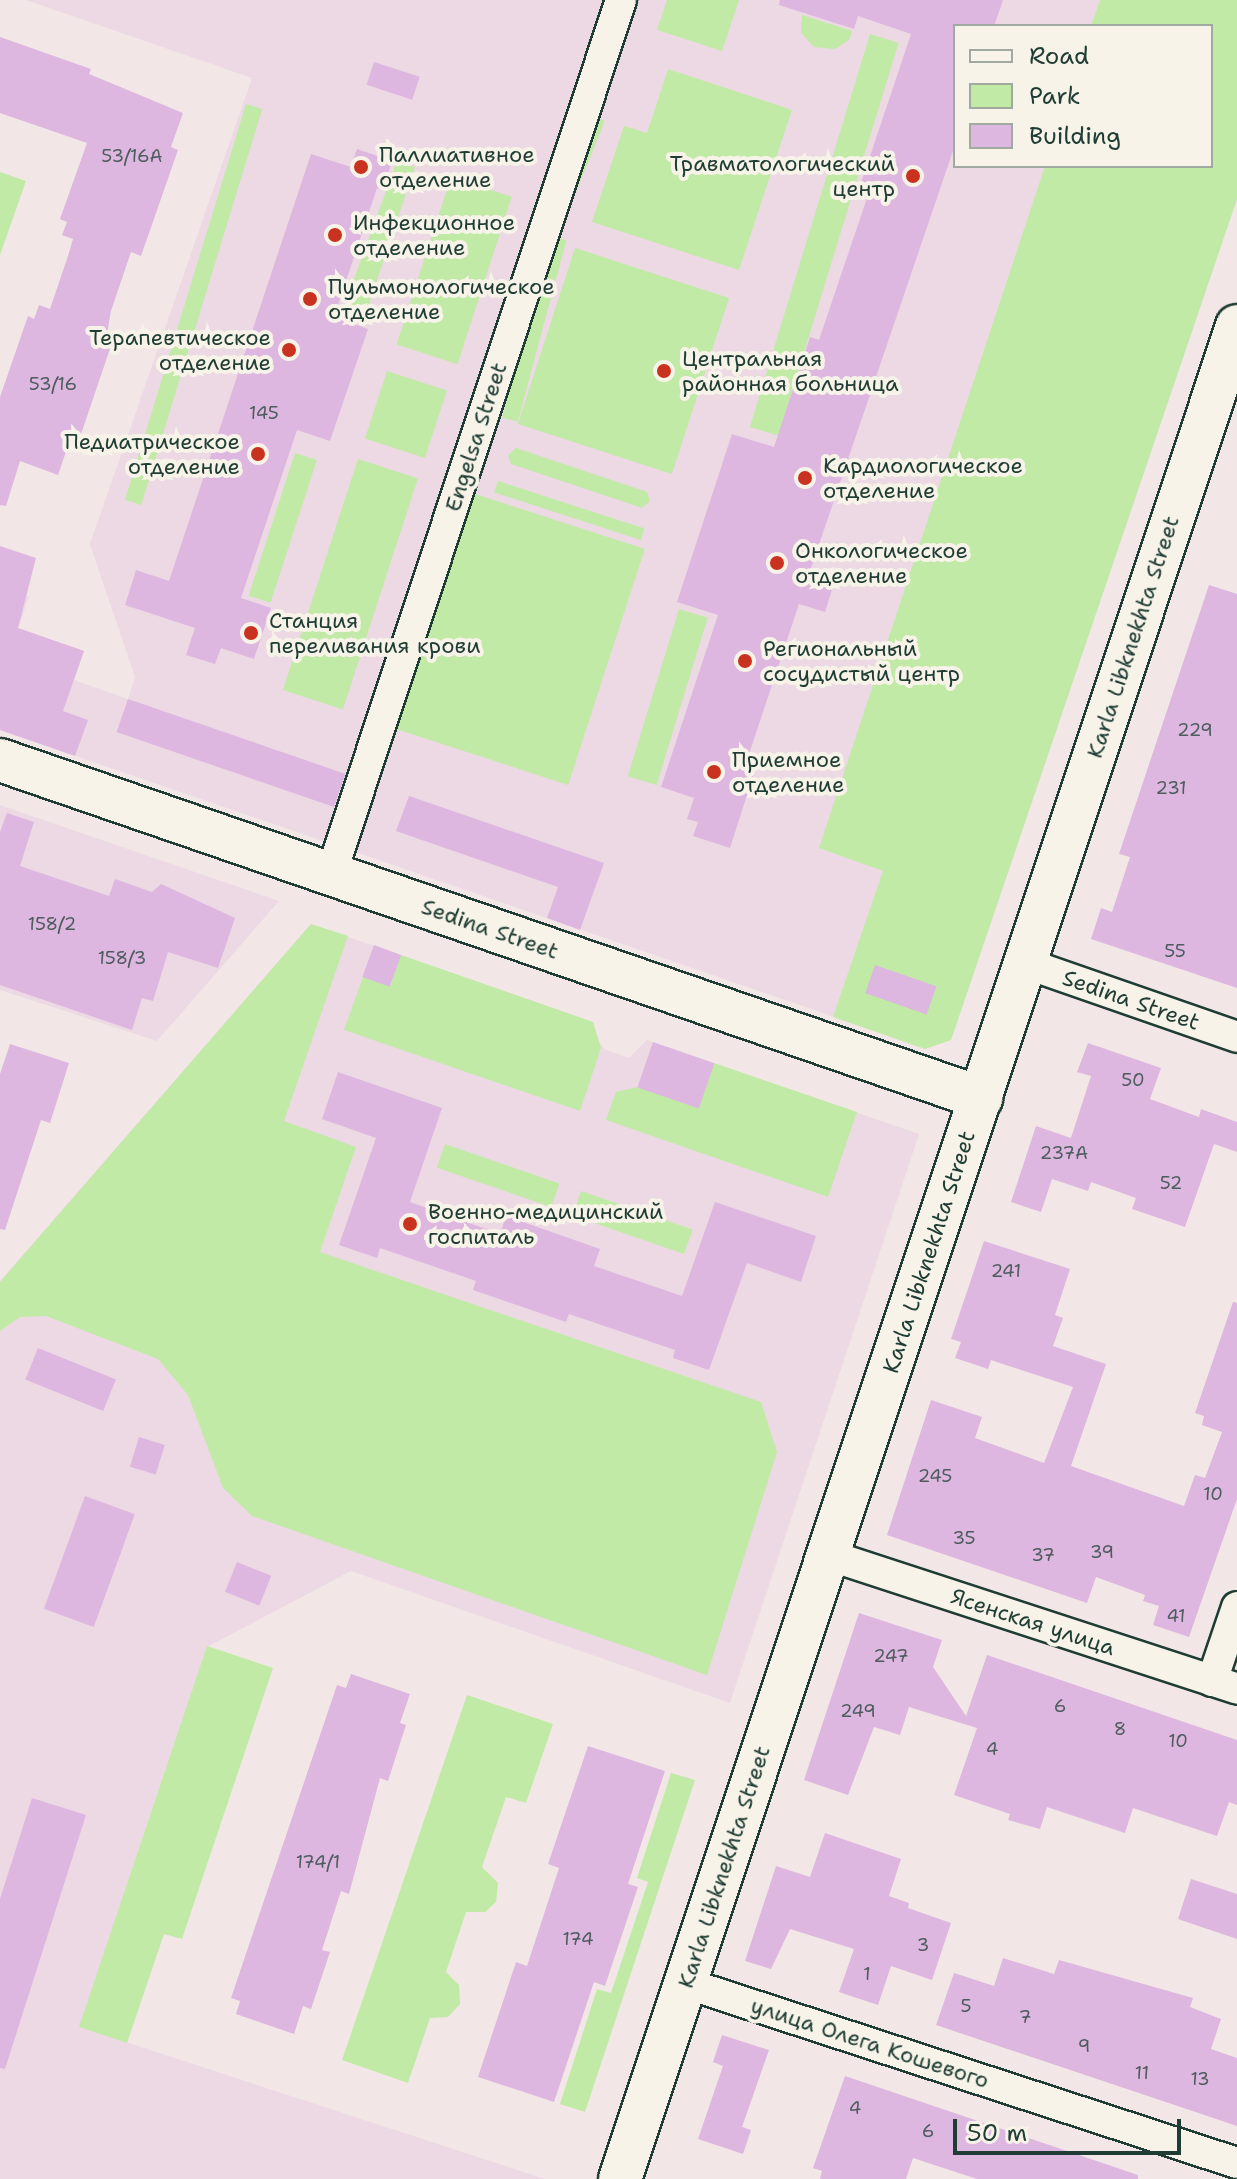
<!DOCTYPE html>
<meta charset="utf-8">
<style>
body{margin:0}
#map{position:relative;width:1237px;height:2179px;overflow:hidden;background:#f2e7e6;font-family:"Shantell Sans",sans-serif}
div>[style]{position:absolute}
.built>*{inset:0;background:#ecd9e4}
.green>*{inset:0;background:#c1eaa6;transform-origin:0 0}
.building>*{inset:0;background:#ddb7df;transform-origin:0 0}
.roads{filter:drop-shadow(2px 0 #1f3d34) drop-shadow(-2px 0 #1f3d34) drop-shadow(0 2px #1f3d34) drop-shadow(0 -2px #1f3d34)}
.street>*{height:30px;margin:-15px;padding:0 15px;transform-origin:15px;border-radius:15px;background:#f7f3e8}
.secondary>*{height:42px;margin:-21px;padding:0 21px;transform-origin:21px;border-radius:21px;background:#f7f3e8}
.dots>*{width:22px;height:22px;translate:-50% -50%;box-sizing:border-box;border:4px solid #f7f3e8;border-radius:50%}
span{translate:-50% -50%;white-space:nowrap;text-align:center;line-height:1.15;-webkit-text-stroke:8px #f7f3e8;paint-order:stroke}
.number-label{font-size:18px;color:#4e5c5f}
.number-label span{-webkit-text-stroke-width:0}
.poi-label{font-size:22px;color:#1f3d34}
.left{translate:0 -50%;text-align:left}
.right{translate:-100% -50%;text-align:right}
.street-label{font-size:22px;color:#1f3d34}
.legend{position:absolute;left:953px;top:24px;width:260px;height:144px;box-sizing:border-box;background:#f7f3e8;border:2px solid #a1aaa0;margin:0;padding:10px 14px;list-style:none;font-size:24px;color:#1f3d34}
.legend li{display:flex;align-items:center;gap:16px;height:40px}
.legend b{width:40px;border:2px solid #a1aaa0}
.scale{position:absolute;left:953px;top:2119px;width:228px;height:36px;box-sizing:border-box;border:4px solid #1f3d34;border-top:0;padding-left:10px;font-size:24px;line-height:28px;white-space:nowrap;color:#1f3d34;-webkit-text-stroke:6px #f7f3e8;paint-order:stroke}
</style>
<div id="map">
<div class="built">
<div style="clip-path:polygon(evenodd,26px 0,1237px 0,1237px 199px,951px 1040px,925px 1048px,0 730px,0 587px,29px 597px,18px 628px,84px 651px,74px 680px,128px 699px,135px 677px,90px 544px,252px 78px,26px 0,955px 26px,1211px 26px,1211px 166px,955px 166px,955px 26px)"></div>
<div style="clip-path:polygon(0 805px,279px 901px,157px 1041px,0 990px)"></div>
<div style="clip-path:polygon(311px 924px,593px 1022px,594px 1036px,606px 1050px,629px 1058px,647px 1040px,919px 1134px,730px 1703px,351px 1571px,207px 1647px,80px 2027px,545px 2179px,0 2179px,0 1281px)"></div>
</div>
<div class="green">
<div style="clip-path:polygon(667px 0,739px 0,722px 51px,657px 30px)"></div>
<div style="clip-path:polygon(1100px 0,1237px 0,1237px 199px,951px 1040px,925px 1049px,833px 1017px,883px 871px,819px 848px,1045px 166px,1211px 166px,1211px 26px,1091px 26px)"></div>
<div style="clip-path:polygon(802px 15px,852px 31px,849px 40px,835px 49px,814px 47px,801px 33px)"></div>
<div style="left:870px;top:34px;width:30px;height:411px;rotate:17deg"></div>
<div style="clip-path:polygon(668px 69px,792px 110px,739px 270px,592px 222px,624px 126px,647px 133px)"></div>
<div style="left:246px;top:104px;width:17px;height:414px;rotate:17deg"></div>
<div style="left:590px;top:115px;width:16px;height:105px;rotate:22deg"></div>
<div style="clip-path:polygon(397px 161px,415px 167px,364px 319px,342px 312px)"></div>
<div style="clip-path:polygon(0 172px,26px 181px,0 255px)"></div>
<div style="left:451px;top:177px;width:64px;height:176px;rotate:18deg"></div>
<div style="left:551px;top:236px;width:16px;height:188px;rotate:15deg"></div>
<div style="left:575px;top:248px;width:162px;height:185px;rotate:18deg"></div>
<div style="left:387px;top:371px;width:63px;height:71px;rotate:18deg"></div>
<div style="clip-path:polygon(516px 448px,647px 492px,650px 501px,642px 508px,511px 464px,508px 455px)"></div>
<div style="left:295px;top:453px;width:23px;height:150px;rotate:18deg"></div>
<div style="left:358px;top:459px;width:63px;height:243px;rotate:18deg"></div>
<div style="left:498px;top:481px;width:154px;height:12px;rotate:18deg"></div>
<div style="left:466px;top:491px;width:188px;height:248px;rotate:18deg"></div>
<div style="left:679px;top:609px;width:30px;height:175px;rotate:17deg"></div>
<div style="clip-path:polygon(311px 924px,348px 936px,284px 1121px,356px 1147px,320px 1252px,761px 1402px,777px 1452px,707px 1675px,252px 1516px,223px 1488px,188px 1395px,158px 1359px,46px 1316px,20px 1317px,0 1331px,0 1282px)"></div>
<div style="clip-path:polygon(401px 955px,593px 1022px,601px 1048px,580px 1111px,344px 1030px,363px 977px,390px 986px)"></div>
<div style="clip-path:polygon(714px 1063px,857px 1112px,828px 1197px,606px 1120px,616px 1092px,637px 1087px,698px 1108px)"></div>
<div style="left:445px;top:1144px;width:121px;height:25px;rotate:19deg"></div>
<div style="left:581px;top:1191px;width:118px;height:26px;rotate:19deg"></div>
<div style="clip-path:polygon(207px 1646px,273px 1668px,182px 1939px,164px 1934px,127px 2043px,79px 2027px)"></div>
<div style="clip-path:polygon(467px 1695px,553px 1724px,526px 1803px,506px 1797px,482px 1867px,498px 1883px,496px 1902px,485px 1912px,466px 1912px,446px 1972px,459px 1985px,460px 2004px,448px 2017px,430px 2018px,408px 2083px,342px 2060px)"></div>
<div style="clip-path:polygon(671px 1773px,695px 1780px,585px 2112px,560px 2104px,597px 1989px,611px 1993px,648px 1882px,637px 1878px)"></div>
</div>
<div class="building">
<div style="clip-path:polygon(780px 0,1003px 0,994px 26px,955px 26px,955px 145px,811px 568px,836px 577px,825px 612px,799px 604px,748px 757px,758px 761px,730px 848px,693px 836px,698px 822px,687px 819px,694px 798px,661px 787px,718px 615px,677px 602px,732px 434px,774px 447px,810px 337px,819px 340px,867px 198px,857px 195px,911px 34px,858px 16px,854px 29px,779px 5px)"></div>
<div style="clip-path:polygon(0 37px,91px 69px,89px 74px,183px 113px,171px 147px,178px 150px,141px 256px,131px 252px,111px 311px,107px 334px,114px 337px,78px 443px,70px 440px,58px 475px,20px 461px,6px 506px,0 505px,0 397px,28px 316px,34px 319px,39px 305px,50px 309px,68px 256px,73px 239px,62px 235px,67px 222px,60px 219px,87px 143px,0 113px)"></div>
<div style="left:374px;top:62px;width:48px;height:24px;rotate:18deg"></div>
<div style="clip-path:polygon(357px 149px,392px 161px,383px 190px,377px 188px,334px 317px,368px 329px,330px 441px,297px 430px,241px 598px,271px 608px,254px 659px,221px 648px,215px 664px,186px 655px,195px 628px,125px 605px,136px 570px,169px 581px,311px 154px,351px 167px)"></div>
<div style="clip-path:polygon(0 546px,36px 558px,18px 628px,84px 651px,63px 711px,88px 720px,75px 756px,0 730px)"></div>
<div style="clip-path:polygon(1209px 585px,1237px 594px,1237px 988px,1091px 939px,1101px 908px,1112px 912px,1130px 857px,1119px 854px)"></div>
<div style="left:128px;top:699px;width:230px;height:35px;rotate:19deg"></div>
<div style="clip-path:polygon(409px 796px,604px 863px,580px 930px,547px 918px,558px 887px,396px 831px)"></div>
<div style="clip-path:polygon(7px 813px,34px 822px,20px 866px,109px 896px,115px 879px,152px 892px,161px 884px,235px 918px,218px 968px,168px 952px,153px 1001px,142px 998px,132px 1030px,0 985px,0 832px)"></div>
<div style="left:374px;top:945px;width:29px;height:34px;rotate:20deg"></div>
<div style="left:875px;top:965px;width:65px;height:30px;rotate:19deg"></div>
<div style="left:653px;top:1042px;width:65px;height:48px;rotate:19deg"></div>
<div style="clip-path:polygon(1088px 1043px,1161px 1068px,1150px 1099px,1199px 1117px,1201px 1109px,1237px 1122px,1237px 1152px,1214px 1144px,1185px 1227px,1132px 1209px,1136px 1198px,1091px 1182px,1088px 1191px,1052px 1179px,1041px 1212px,1011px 1202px,1036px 1126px,1071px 1138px,1091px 1076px,1077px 1072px)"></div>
<div style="clip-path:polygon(10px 1044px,69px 1063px,50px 1123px,41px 1120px,5px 1230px,0 1229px,0 1074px)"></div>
<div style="clip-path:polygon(338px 1072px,442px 1108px,410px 1202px,500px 1234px,506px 1216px,600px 1249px,594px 1266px,682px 1296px,715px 1202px,816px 1236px,801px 1282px,747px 1263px,709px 1370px,673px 1358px,675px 1350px,569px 1314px,566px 1322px,473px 1290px,476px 1281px,380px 1248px,377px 1258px,339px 1245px,376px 1138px,322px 1119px)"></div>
<div style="clip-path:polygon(984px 1241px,1070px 1269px,1055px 1315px,1063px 1318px,1053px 1346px,1106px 1364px,1071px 1466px,1184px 1506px,1195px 1475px,1205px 1478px,1222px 1432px,1202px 1425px,1204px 1416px,1195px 1413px,1233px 1302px,1237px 1303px,1237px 1499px,1189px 1637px,1153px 1625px,1159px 1606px,1143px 1601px,1145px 1595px,1096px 1577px,1087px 1603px,887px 1535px,931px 1400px,982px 1417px,975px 1438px,1044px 1463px,1073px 1387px,991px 1360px,988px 1369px,955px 1358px,961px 1342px,951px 1339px)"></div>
<div style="left:38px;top:1348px;width:84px;height:34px;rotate:22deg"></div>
<div style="left:139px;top:1437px;width:27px;height:31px;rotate:17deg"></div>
<div style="left:85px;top:1496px;width:53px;height:120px;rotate:20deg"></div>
<div style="left:237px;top:1562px;width:37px;height:32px;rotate:22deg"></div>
<div style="clip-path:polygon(859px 1613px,942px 1640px,933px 1667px,966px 1716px,987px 1655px,1237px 1740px,1237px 1805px,1229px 1802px,1217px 1836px,1133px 1808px,1125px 1833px,1047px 1807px,1040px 1829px,1008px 1820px,1010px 1814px,954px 1795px,977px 1728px,909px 1707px,900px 1735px,874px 1727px,848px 1795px,804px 1780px)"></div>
<div style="clip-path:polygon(351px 1674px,410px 1694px,400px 1723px,406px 1725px,388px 1781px,380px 1778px,349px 1894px,341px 1891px,322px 1950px,330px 1952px,311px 2009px,303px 2006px,294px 2034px,236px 2014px,240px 2001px,231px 1998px,337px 1685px,346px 1688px)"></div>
<div style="clip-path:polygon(588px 1746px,665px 1771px,628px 1884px,638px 1887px,605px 1986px,594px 1982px,554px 2102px,478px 2077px,516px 1962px,527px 1966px,559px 1868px,548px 1864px)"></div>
<div style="clip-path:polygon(32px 1798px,86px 1815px,5px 2069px,0 2068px,0 1899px)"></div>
<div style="clip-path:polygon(825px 1833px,901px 1859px,889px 1896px,909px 1903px,908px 1908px,951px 1923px,932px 1980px,891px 1966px,878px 2005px,839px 1992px,854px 1949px,790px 1929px,771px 1969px,745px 1961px,776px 1866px,810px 1877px)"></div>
<div style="clip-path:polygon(1191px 1879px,1237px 1894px,1237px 1939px,1178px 1919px)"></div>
<div style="clip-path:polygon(1003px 1958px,1054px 1974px,1059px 1960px,1193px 1998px,1190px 2007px,1221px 2019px,1211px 2049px,1237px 2058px,1237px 2126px,936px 2025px,954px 1973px,994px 1986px)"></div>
<div style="clip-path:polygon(722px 2035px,769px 2050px,742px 2127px,751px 2130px,743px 2154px,698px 2139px,723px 2066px,713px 2062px)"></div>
<div style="clip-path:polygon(845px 2076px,1138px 2175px,1138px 2179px,977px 2179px,913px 2158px,906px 2179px,820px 2179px,822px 2171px,813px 2168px)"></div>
</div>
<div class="roads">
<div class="street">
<div style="left:331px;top:874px;width:921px;rotate:-71.64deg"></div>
<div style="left:1025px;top:963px;width:225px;rotate:19.2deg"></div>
<div style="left:828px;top:1555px;width:430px;rotate:18.1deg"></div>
<div style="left:1212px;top:1681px;width:78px;rotate:-71.3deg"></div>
<div style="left:685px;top:1983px;width:581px;rotate:18.06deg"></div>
</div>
<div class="secondary">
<div style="left:0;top:760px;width:1038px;rotate:19.01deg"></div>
<div style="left:620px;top:2179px;width:1953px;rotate:-71.58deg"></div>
</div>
</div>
<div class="dots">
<div style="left:361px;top:167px;background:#c8321e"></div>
<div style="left:913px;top:176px;background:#c8321e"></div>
<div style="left:335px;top:235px;background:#c8321e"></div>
<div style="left:310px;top:299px;background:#c8321e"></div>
<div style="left:289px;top:350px;background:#c8321e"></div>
<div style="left:664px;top:371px;background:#c8321e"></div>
<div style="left:258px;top:454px;background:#c8321e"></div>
<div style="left:805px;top:478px;background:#c8321e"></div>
<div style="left:777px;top:563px;background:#c8321e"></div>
<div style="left:251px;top:633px;background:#c8321e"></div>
<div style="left:745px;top:661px;background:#c8321e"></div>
<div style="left:714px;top:772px;background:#c8321e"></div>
<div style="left:410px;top:1224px;background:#c8321e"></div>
</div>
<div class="number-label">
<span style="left:132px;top:156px">53/16А</span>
<span style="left:53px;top:384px">53/16</span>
<span style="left:264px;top:413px">145</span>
<span style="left:1195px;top:730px">229</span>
<span style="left:1171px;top:788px">231</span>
<span style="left:52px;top:924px">158/2</span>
<span style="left:1175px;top:951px">55</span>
<span style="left:122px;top:958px">158/3</span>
<span style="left:1133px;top:1080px">50</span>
<span style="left:1064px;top:1153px">237А</span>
<span style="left:1171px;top:1183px">52</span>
<span style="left:1006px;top:1271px">241</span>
<span style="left:935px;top:1476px">245</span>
<span style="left:1213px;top:1494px">10</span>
<span style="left:964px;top:1538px">35</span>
<span style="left:1102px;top:1552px">39</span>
<span style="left:1043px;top:1555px">37</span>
<span style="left:1176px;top:1616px">41</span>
<span style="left:891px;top:1656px">247</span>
<span style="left:1060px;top:1706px">6</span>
<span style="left:858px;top:1711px">249</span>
<span style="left:1120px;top:1729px">8</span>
<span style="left:1178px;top:1741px">10</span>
<span style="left:992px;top:1749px">4</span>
<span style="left:318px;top:1862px">174/1</span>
<span style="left:578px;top:1939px">174</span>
<span style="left:923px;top:1945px">3</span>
<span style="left:867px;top:1974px">1</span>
<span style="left:966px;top:2006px">5</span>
<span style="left:1025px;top:2017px">7</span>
<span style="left:1084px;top:2046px">9</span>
<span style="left:1142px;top:2073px">11</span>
<span style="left:1200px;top:2079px">13</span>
<span style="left:855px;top:2108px">4</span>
<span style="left:928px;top:2131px">6</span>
</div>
<div class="poi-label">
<span class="left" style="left:379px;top:167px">Паллиативное<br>отделение</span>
<span class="right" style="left:895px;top:176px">Травматологический<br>центр</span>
<span class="left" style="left:353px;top:235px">Инфекционное<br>отделение</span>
<span class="left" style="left:328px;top:299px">Пульмонологическое<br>отделение</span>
<span class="right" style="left:271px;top:350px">Терапевтическое<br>отделение</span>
<span class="left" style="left:682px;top:371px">Центральная<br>районная больница</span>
<span class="right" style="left:240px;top:454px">Педиатрическое<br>отделение</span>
<span class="left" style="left:823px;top:478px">Кардиологическое<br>отделение</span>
<span class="left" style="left:795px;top:563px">Онкологическое<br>отделение</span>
<span class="left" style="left:269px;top:633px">Станция<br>переливания крови</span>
<span class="left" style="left:763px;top:661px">Региональный<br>сосудистый центр</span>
<span class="left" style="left:732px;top:772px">Приемное<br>отделение</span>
<span class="left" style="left:428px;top:1224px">Военно-медицинский<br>госпиталь</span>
</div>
<div class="street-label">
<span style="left:476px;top:437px;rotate:-72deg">Engelsa Street</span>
<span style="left:1133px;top:637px;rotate:-72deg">Karla Libknekhta Street</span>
<span style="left:490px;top:929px;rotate:19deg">Sedina Street</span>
<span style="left:1131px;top:1000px;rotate:19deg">Sedina Street</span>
<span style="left:929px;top:1252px;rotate:-72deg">Karla Libknekhta Street</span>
<span style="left:1033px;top:1622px;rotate:18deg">Ясенская улица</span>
<span style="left:724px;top:1867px;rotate:-72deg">Karla Libknekhta Street</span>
<span style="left:870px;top:2043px;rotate:18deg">улица Олега Кошевого</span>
</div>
<ul class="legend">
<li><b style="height:10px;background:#f7f3e8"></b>Road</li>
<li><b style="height:22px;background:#c1eaa6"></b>Park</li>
<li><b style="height:22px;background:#ddb7df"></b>Building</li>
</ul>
<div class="scale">50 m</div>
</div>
